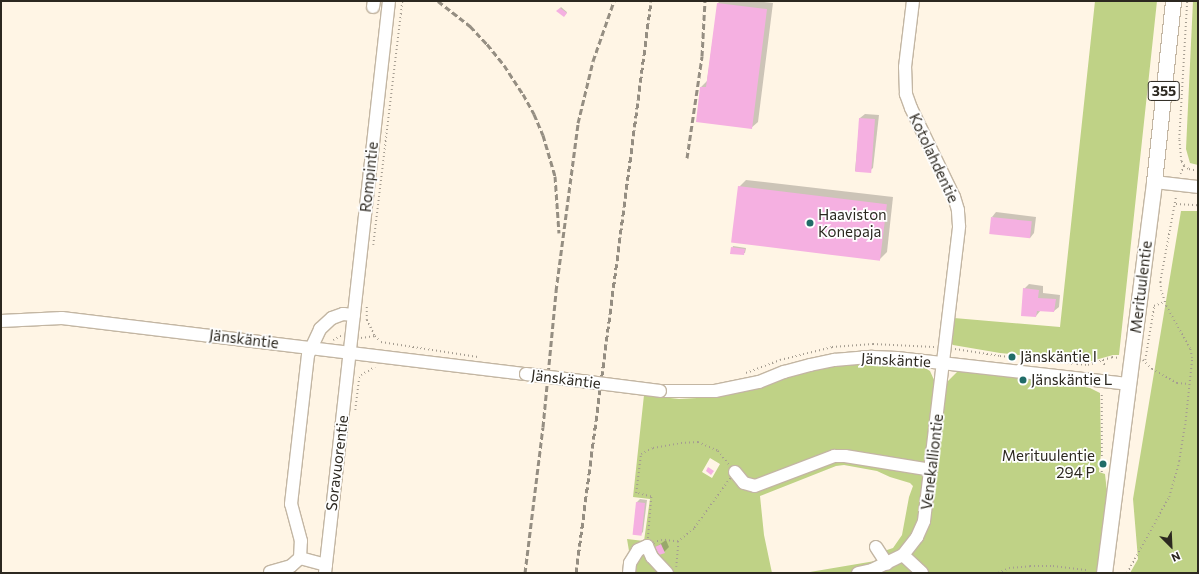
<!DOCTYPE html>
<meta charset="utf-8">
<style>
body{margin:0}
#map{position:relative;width:1199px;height:574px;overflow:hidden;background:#fff5e5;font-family:Commissioner,sans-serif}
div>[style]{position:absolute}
.forest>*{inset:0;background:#bfd286}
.shadow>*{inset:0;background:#0003;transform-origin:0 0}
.building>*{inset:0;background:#f5b0e1;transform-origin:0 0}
.path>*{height:1.5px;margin-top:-0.75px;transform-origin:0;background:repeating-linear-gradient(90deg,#a59d91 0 1px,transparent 0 4px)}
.roads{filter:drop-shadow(1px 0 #c3b6a3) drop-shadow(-1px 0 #c3b6a3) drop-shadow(0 1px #c3b6a3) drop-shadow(0 -1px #c3b6a3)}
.minor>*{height:12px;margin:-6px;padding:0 6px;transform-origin:6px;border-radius:6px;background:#fff}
.major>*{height:15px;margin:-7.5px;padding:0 7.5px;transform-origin:7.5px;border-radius:7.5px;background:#fff}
.rail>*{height:3px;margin-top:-1.5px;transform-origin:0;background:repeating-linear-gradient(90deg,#958e82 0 6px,transparent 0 9px)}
.bridges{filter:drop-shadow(1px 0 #c3b6a3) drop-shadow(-1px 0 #c3b6a3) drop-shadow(0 1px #c3b6a3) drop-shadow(0 -1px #c3b6a3)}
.minor-bridge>*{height:12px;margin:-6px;padding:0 6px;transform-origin:6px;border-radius:6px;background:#fff}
.dots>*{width:11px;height:11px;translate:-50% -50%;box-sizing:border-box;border:2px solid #fff;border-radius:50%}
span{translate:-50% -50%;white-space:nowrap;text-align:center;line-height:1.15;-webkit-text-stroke:3.5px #fff;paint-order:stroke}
.shield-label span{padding:1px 3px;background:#fff;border:1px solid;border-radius:3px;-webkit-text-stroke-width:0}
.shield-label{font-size:14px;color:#2c2820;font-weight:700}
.street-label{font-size:15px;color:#2c2820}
.poi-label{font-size:15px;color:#2c2820}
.left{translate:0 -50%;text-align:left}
.right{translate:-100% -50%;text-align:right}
.frame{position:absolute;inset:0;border:2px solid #2c2820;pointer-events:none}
.north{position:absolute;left:1151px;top:526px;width:40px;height:40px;-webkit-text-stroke:3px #fff;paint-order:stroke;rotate:156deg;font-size:11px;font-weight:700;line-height:16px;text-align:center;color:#2c2820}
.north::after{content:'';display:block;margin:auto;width:14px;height:18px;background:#2c2820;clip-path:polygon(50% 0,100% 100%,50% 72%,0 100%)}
</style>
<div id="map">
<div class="forest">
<div style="clip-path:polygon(1095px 1px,1157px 1px,1119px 355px,1113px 355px,1088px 362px,1000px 353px,953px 345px,951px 343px,954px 318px,1060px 327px)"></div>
<div style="clip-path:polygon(1193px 1px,1198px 1px,1198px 165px,1190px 163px,1186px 149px)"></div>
<div style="clip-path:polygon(1181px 211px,1198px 211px,1198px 573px,1130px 573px,1138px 559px,1133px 499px)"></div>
<div style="clip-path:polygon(evenodd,859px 363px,910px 364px,925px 368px,930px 371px,935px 382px,946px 383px,957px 372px,963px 371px,1043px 379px,1090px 388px,1100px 393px,1101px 453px,1099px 472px,1105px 474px,1107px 492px,1097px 573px,804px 573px,875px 561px,884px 551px,893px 548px,902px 535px,909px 497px,913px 486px,910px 483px,890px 477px,877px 471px,844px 465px,836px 466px,760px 496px,764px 535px,772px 573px,626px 573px,629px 551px,627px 539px,644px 541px,650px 499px,633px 497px,644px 395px,679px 399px,715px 397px,760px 387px,809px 370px,859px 363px,710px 458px,720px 464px,712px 478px,702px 472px,710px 458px)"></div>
</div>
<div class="shadow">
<div style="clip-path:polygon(720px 1px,757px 1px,773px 3px,758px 122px,751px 128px,701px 87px,707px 81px,718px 3px)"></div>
<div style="left:561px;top:7px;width:8px;height:5px;rotate:40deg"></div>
<div style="clip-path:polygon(865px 114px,879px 115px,873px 168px,868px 172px,855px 171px,860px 118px)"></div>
<div style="clip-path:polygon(746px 180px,893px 197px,887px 252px,880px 259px,739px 187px)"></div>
<div style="clip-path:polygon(996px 212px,1036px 217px,1034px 233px,1030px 238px,992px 217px)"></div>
<div style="clip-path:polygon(733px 246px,746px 248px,745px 253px,731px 253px)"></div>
<div style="clip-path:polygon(1029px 284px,1043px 286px,1043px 293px,1060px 295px,1059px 307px,1054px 311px,1041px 310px,1036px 316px,1024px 289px)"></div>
<div style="clip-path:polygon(640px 499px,647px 500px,643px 532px,640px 535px,637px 502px)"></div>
<div style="clip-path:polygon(666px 540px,669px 547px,664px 552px,656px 547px)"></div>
</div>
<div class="building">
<div style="clip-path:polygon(717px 3px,767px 9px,752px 129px,696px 122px,700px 87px,706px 87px)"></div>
<div style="clip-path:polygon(560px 8px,567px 13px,564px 17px,556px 11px)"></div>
<div style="left:859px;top:118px;width:16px;height:54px;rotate:4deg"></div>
<div style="left:738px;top:186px;width:150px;height:57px;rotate:7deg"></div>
<div style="left:991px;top:217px;width:41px;height:17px;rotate:6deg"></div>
<div style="clip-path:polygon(731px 247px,745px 249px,744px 255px,730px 254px)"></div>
<div style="clip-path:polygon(1023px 288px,1039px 290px,1038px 298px,1056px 299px,1054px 312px,1037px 311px,1036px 317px,1021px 316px)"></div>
<div style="clip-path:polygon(708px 467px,714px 471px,711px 475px,706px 471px)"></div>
<div style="left:636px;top:502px;width:9px;height:33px;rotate:6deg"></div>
<div style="clip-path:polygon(661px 544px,665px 553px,659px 555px,655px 547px)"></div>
</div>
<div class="path">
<div style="left:1184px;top:166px;width:6px;rotate:31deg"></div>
<div style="left:1189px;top:169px;width:9px;rotate:13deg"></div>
<div style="left:1180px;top:174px;width:9px;rotate:-63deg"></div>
<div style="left:1184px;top:166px;width:6px;rotate:-121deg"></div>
<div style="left:1181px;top:161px;width:22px;rotate:-95deg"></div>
<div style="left:1179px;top:139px;width:138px;rotate:-86.7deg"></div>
<div style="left:1176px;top:204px;width:22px;rotate:3deg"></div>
<div style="left:373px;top:245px;width:246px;rotate:-83.2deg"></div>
<div style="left:367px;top:307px;width:13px;rotate:90deg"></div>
<div style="left:367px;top:320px;width:18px;rotate:63deg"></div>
<div style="left:375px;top:336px;width:8px;rotate:45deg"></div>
<div style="left:381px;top:342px;width:98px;rotate:8.8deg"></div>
<div style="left:361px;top:338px;width:14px;rotate:-8deg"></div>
<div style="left:333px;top:340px;width:9px;rotate:-27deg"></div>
<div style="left:955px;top:349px;width:46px;rotate:8.8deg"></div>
<div style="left:1000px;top:356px;width:77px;rotate:5.9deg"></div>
<div style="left:1077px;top:364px;width:11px;rotate:5deg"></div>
<div style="left:1088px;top:365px;width:25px;rotate:-18deg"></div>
<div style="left:1112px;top:357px;width:7px;rotate:8deg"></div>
<div style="left:1103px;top:360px;width:6px;rotate:72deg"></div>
<div style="left:1143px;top:360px;width:13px;rotate:45deg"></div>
<div style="left:1152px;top:369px;width:29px;rotate:29deg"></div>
<div style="left:1177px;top:383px;width:12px;rotate:5deg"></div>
<div style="left:1145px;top:360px;width:55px;rotate:-80.5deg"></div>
<div style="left:1154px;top:306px;width:11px;rotate:-22deg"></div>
<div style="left:746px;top:373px;width:36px;rotate:-21deg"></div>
<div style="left:780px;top:360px;width:54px;rotate:-14deg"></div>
<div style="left:832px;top:347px;width:41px;rotate:-4.2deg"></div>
<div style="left:873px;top:344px;width:61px;rotate:2.8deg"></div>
<div style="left:1102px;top:395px;width:78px;rotate:90deg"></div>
<div style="left:355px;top:410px;width:32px;rotate:-83deg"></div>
<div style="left:359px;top:378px;width:4px;rotate:-56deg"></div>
<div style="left:361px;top:375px;width:16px;rotate:-30deg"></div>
<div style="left:698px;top:442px;width:22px;rotate:24deg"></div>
<div style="left:718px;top:451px;width:27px;rotate:51deg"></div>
<div style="left:735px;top:472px;width:70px;rotate:125.7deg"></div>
<div style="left:694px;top:529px;width:21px;rotate:141deg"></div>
<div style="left:678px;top:542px;width:16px;rotate:-173deg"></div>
<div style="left:662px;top:540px;width:16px;rotate:158deg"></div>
<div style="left:647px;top:546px;width:49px;rotate:-85.3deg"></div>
<div style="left:651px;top:497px;width:16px;rotate:-165deg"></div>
<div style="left:636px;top:493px;width:39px;rotate:-83deg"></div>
<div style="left:641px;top:454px;width:13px;rotate:-27deg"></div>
<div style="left:653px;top:448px;width:28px;rotate:-10deg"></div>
<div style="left:681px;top:443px;width:17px;rotate:-3deg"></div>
<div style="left:676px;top:567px;width:24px;rotate:-85deg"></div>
<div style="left:998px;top:573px;width:12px;rotate:-24deg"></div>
<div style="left:1009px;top:568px;width:21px;rotate:-5deg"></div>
<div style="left:1030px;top:566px;width:23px"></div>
<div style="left:1053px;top:566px;width:35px;rotate:7deg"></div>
<div style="left:1127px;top:573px;width:87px;rotate:-61.1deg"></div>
<div style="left:1169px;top:497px;width:37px;rotate:-74deg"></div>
<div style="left:1179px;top:461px;width:36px;rotate:-81deg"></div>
<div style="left:1185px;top:425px;width:67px;rotate:-84deg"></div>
<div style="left:1192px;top:358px;width:9px;rotate:-103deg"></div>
<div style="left:1190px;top:349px;width:49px;rotate:-119.2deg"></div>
<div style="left:1166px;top:306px;width:16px;rotate:-108deg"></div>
<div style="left:1161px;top:291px;width:9px;rotate:-96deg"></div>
<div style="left:1160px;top:282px;width:87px;rotate:-79.5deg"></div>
</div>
<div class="roads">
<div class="minor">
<div style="left:373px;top:7px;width:6px;rotate:-81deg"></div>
<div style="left:1154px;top:182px;width:44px;rotate:6.5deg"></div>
<div style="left:1px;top:321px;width:61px;rotate:-2.8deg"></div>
<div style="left:62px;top:318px;width:467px;rotate:6.9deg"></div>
<div style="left:660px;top:391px;width:55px"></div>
<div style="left:715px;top:391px;width:45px;rotate:-11.6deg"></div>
<div style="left:759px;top:382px;width:27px;rotate:-22deg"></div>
<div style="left:784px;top:372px;width:27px;rotate:-15deg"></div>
<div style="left:810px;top:365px;width:25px;rotate:-12deg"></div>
<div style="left:834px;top:360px;width:38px;rotate:-5deg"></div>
<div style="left:872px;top:357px;width:25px;rotate:2deg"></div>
<div style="left:897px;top:358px;width:232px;rotate:6.4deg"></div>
<div style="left:735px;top:472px;width:14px;rotate:51deg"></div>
<div style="left:744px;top:483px;width:11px;rotate:15deg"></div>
<div style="left:755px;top:486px;width:85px;rotate:-20.8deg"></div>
<div style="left:834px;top:456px;width:11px"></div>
<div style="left:845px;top:456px;width:87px;rotate:9.2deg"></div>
<div style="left:876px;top:547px;width:20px;rotate:57deg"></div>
<div style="left:903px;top:555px;width:26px;rotate:43deg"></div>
<div style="left:300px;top:558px;width:27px;rotate:15deg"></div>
<div style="left:270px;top:572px;width:22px;rotate:-16deg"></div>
<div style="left:291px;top:566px;width:12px;rotate:-42deg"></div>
<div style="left:300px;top:558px;width:17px;rotate:-87deg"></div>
<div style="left:301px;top:541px;width:38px;rotate:-105deg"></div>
<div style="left:291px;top:504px;width:150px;rotate:-83.5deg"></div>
<div style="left:308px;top:355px;width:29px;rotate:-65deg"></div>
<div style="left:320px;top:329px;width:16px;rotate:-43deg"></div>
<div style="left:332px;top:318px;width:12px;rotate:-20deg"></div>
<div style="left:343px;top:314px;width:11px;rotate:5deg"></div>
<div style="left:325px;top:573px;width:576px;rotate:-83.62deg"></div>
<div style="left:629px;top:573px;width:10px;rotate:-84deg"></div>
<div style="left:630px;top:563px;width:15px;rotate:-58deg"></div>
<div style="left:638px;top:550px;width:10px;rotate:-24deg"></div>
<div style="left:647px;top:546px;width:12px;rotate:66deg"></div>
<div style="left:652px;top:557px;width:22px;rotate:47deg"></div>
<div style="left:858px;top:573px;width:14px;rotate:-12deg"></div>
<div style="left:872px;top:570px;width:34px;rotate:-26deg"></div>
<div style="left:903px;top:555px;width:23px;rotate:-52deg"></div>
<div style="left:917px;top:537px;width:17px;rotate:-66deg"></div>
<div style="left:924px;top:521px;width:297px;rotate:-83.2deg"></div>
<div style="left:959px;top:226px;width:16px;rotate:-94deg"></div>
<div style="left:958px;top:210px;width:14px;rotate:-107deg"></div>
<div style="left:954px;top:197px;width:99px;rotate:-115.8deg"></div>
<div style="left:911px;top:108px;width:15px;rotate:-110deg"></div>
<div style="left:906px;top:94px;width:27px;rotate:-92deg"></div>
<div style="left:905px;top:67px;width:66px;rotate:-83.1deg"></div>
</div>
<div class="major">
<div style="left:1104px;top:573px;width:394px;rotate:-82.7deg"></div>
<div style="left:1154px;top:182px;width:182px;rotate:-84deg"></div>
</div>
</div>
<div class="rail">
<div style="left:438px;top:1px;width:41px;rotate:38deg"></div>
<div style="left:470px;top:26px;width:25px;rotate:47deg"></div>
<div style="left:487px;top:44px;width:27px;rotate:51deg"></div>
<div style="left:504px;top:65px;width:35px;rotate:57deg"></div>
<div style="left:523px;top:94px;width:23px;rotate:61deg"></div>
<div style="left:534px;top:114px;width:23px;rotate:67deg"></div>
<div style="left:543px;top:135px;width:43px;rotate:73.7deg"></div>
<div style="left:555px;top:176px;width:57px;rotate:86deg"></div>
<div style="left:687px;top:158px;width:103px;rotate:-81.6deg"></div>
<div style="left:702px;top:56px;width:55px;rotate:-86.9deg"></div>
<div style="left:525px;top:573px;width:147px;rotate:-83deg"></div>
<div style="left:543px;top:427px;width:137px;rotate:-84.5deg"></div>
<div style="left:556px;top:291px;width:169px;rotate:-82.5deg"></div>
<div style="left:578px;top:123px;width:64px;rotate:-76.4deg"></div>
<div style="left:593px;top:61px;width:64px;rotate:-70.7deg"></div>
<div style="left:576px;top:573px;width:577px;rotate:-82.53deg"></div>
</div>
<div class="bridges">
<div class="minor-bridge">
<div style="left:526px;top:374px;width:135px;rotate:7.2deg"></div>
</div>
</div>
<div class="dots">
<div style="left:810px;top:223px;background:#216c68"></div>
<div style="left:1012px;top:357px;background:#216c68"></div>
<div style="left:1023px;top:380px;background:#216c68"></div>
<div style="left:1103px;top:464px;background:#216c68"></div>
</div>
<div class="shield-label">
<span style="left:1164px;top:91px">355</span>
</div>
<div class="street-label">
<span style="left:934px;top:158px;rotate:65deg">Kotolahdentie</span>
<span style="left:369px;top:177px;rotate:-84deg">Rompintie</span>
<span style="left:1141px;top:287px;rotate:-83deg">Merituulentie</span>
<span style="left:244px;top:339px;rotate:7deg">Jänskäntie</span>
<span style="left:896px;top:360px;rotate:3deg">Jänskäntie</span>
<span style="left:566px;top:379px;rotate:7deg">Jänskäntie</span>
<span style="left:932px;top:462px;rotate:-83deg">Venekalliontie</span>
<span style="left:337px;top:463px;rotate:-83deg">Soravuorentie</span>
</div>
<div class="poi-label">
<span class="left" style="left:818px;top:223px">Haaviston<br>Konepaja</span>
<span class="left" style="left:1020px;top:357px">Jänskäntie I</span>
<span class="left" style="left:1031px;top:380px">Jänskäntie L</span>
<span class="right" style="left:1095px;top:464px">Merituulentie<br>294 P</span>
</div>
<div class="frame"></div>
<div class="north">N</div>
</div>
